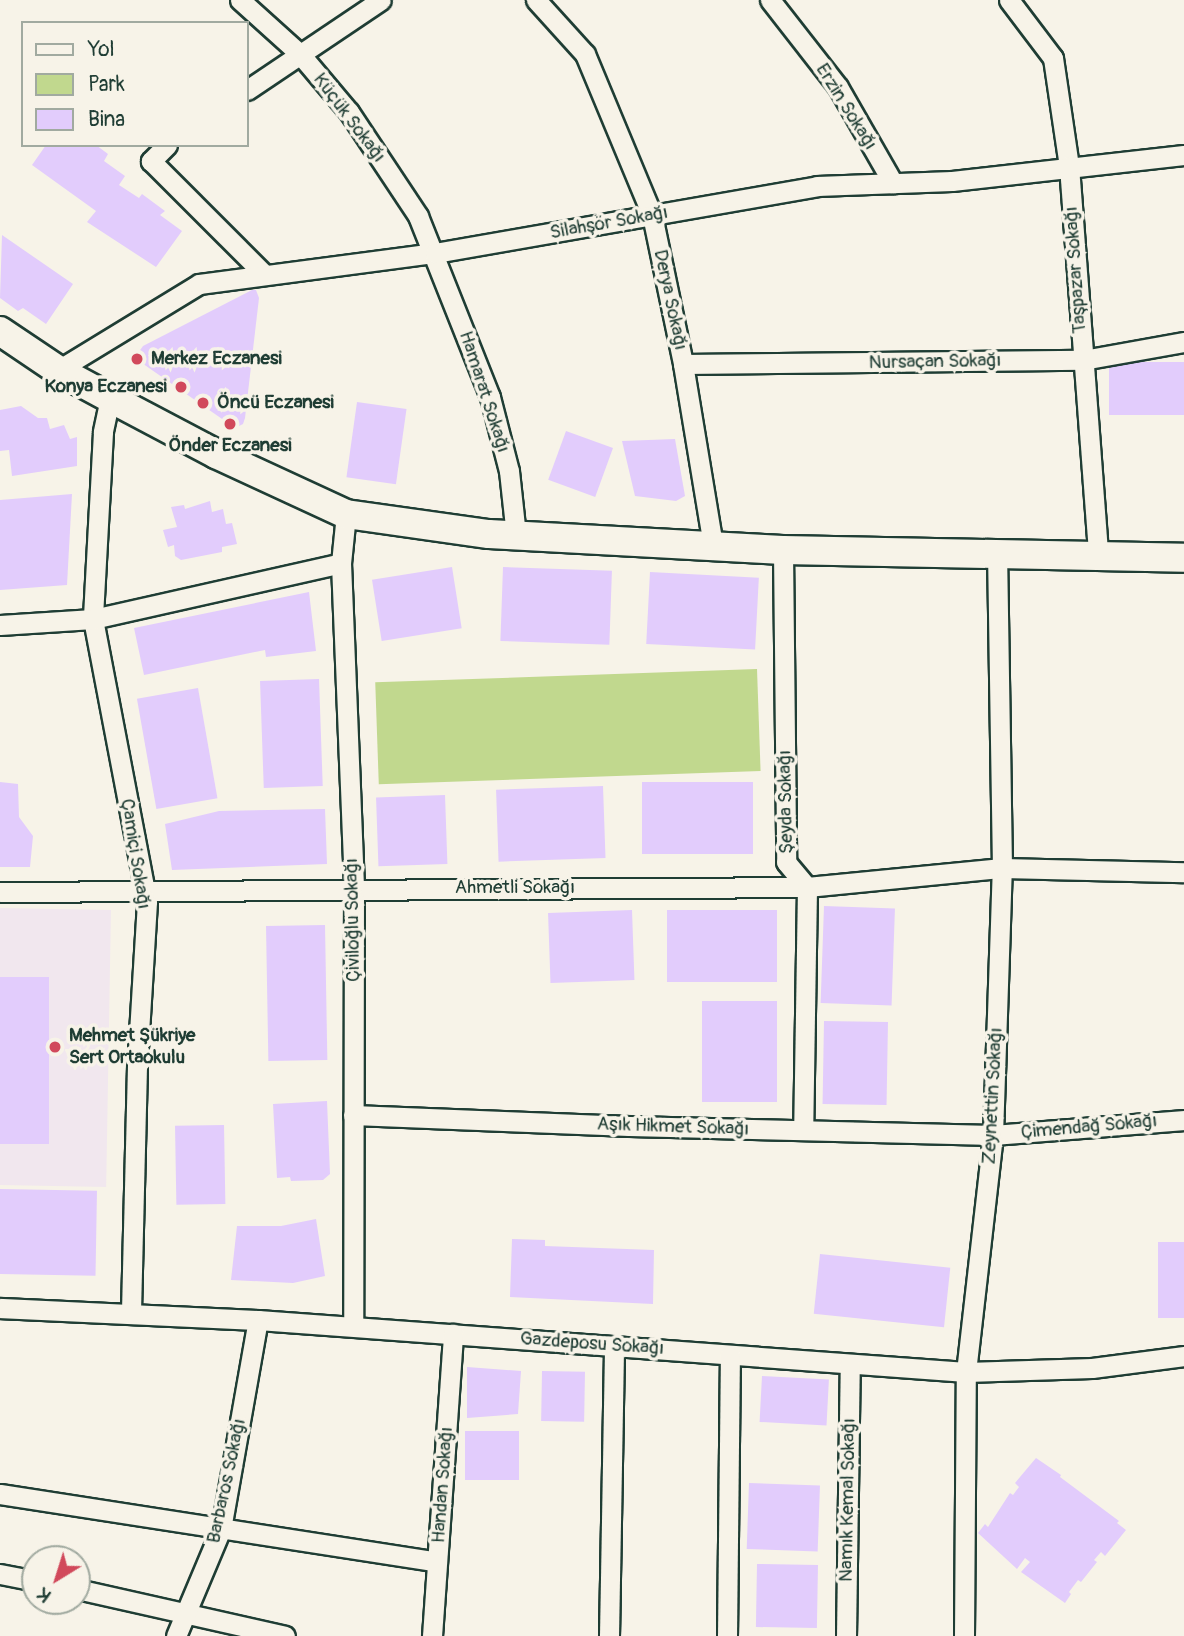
<!DOCTYPE html>
<meta charset="utf-8">
<style>
body{margin:0}
#map{position:relative;width:1184px;height:1636px;overflow:hidden;background:#f7f3e8;font-family:Pangolin,sans-serif}
div>[style]{position:absolute}
.built>*{inset:0;background:#f1e7ee;transform-origin:0 0}
.green>*{inset:0;background:#c1d88e;transform-origin:0 0}
.building>*{inset:0;background:#e2ccfc;transform-origin:0 0}
.roads{filter:drop-shadow(2px 0 #1f3d34) drop-shadow(-2px 0 #1f3d34) drop-shadow(0 2px #1f3d34) drop-shadow(0 -2px #1f3d34)}
.street>*{height:19px;margin:-9.5px;padding:0 9.5px;transform-origin:9.5px;border-radius:9.5px;background:#f7f3e8}
.secondary>*{height:28px;margin:-14px;padding:0 14px;transform-origin:14px;border-radius:14px;background:#f7f3e8}
.dots>*{width:19px;height:19px;translate:-50% -50%;box-sizing:border-box;border:4px solid #f7f3e8;border-radius:50%}
span{translate:-50% -50%;white-space:nowrap;text-align:center;line-height:1.15;-webkit-text-stroke:7px #f7f3e8;paint-order:stroke}
.street-label{font-size:19px;color:#1f3d34}
.poi-label{font-size:19px;color:#1f3d34;font-weight:700}
.left{translate:0 -50%;text-align:left}
.right{translate:-100% -50%;text-align:right}
.legend{position:absolute;left:21px;top:21px;width:228px;height:126px;box-sizing:border-box;background:#f7f3e8;border:2px solid #a1aaa0;margin:0;padding:9px 12px;list-style:none;font-size:21px;color:#1f3d34}
.legend li{display:flex;align-items:center;gap:14px;height:35px}
.legend b{width:35px;border:2px solid #a1aaa0}
.north{position:absolute;left:21px;top:1545px;width:70px;height:70px;box-sizing:border-box;background:#f7f3e8;border:2px solid #a1aaa0;border-radius:50%;rotate:218deg;font-size:19px;font-weight:700;line-height:28px;text-align:center;color:#1f3d34}
.north::after{content:'';display:block;margin:auto;width:24px;height:32px;background:#d1495b;clip-path:polygon(50% 0,100% 100%,50% 72%,0 100%)}
</style>
<div id="map">
<div class="built">
<div style="left:0;top:908px;width:111px;height:277px;rotate:1deg"></div>
</div>
<div class="green">
<div style="left:757px;top:669px;width:102px;height:382px;rotate:88deg"></div>
</div>
<div class="building">
<div style="clip-path:polygon(46px 145px,96px 145px,108px 154px,104px 161px,125px 176px,119px 185px,139px 198px,142px 194px,165px 211px,160px 215px,182px 231px,156px 267px,87px 222px,96px 211px,32px 165px)"></div>
<div style="clip-path:polygon(2px 235px,73px 284px,46px 324px,23px 308px,18px 311px,0 298px)"></div>
<div style="clip-path:polygon(252px 290px,256px 290px,259px 298px,245px 418px,243px 424px,235px 428px,139px 361px,138px 353px,143px 346px)"></div>
<div style="left:1184px;top:362px;width:53px;height:75px;rotate:90deg"></div>
<div style="left:357px;top:402px;width:50px;height:76px;rotate:8deg"></div>
<div style="clip-path:polygon(21px 406px,38px 418px,47px 418px,50px 429px,64px 425px,70px 439px,77px 437px,77px 466px,12px 476px,9px 450px,0 451px,0 410px)"></div>
<div style="left:566px;top:431px;width:50px;height:52px;rotate:20deg"></div>
<div style="clip-path:polygon(675px 439px,685px 496px,676px 501px,635px 496px,622px 441px)"></div>
<div style="clip-path:polygon(72px 494px,67px 585px,0 590px,0 500px)"></div>
<div style="clip-path:polygon(210px 501px,212px 512px,223px 509px,226px 524px,232px 523px,237px 544px,222px 547px,222px 552px,181px 560px,175px 556px,174px 545px,168px 547px,163px 530px,177px 527px,171px 507px,184px 505px,185px 509px)"></div>
<div style="left:452px;top:567px;width:62px;height:81px;rotate:81deg"></div>
<div style="left:503px;top:567px;width:109px;height:74px;rotate:2deg"></div>
<div style="left:650px;top:572px;width:109px;height:72px;rotate:3deg"></div>
<div style="clip-path:polygon(309px 592px,316px 651px,266px 657px,265px 650px,144px 675px,134px 628px)"></div>
<div style="left:319px;top:679px;width:107px;height:59px;rotate:88deg"></div>
<div style="left:198px;top:688px;width:112px;height:62px;rotate:80deg"></div>
<div style="clip-path:polygon(0 782px,18px 784px,19px 817px,33px 836px,30px 867px,0 867px)"></div>
<div style="left:753px;top:782px;width:72px;height:111px;rotate:90deg"></div>
<div style="left:603px;top:786px;width:72px;height:107px;rotate:88deg"></div>
<div style="left:445px;top:795px;width:69px;height:69px;rotate:88deg"></div>
<div style="clip-path:polygon(325px 809px,327px 864px,172px 870px,165px 824px,219px 811px)"></div>
<div style="left:824px;top:906px;width:71px;height:97px;rotate:2deg"></div>
<div style="left:632px;top:910px;width:70px;height:84px;rotate:88deg"></div>
<div style="left:777px;top:910px;width:72px;height:110px;rotate:90deg"></div>
<div style="left:325px;top:925px;width:135px;height:59px;rotate:89deg"></div>
<div style="left:0;top:977px;width:49px;height:167px"></div>
<div style="left:702px;top:1001px;width:75px;height:101px"></div>
<div style="left:824px;top:1021px;width:64px;height:83px;rotate:1deg"></div>
<div style="clip-path:polygon(327px 1101px,330px 1174px,323px 1180px,291px 1181px,290px 1177px,277px 1178px,273px 1104px)"></div>
<div style="left:224px;top:1125px;width:79px;height:49px;rotate:89deg"></div>
<div style="left:0;top:1189px;width:97px;height:85px;rotate:1deg"></div>
<div style="clip-path:polygon(316px 1219px,325px 1276px,293px 1283px,231px 1280px,237px 1226px,281px 1226px)"></div>
<div style="clip-path:polygon(512px 1239px,545px 1240px,545px 1246px,654px 1250px,653px 1304px,510px 1297px)"></div>
<div style="left:1158px;top:1242px;width:26px;height:76px"></div>
<div style="left:820px;top:1254px;width:131px;height:60px;rotate:6deg"></div>
<div style="clip-path:polygon(467px 1367px,521px 1371px,518px 1414px,467px 1418px)"></div>
<div style="left:542px;top:1371px;width:43px;height:50px;rotate:1deg"></div>
<div style="left:762px;top:1376px;width:67px;height:46px;rotate:3deg"></div>
<div style="left:519px;top:1431px;width:49px;height:54px;rotate:90deg"></div>
<div style="clip-path:polygon(1036px 1458px,1061px 1475px,1060px 1477px,1119px 1521px,1117px 1523px,1126px 1530px,1105px 1556px,1101px 1552px,1094px 1560px,1097px 1562px,1081px 1582px,1078px 1580px,1069px 1592px,1071px 1594px,1065px 1603px,1021px 1572px,1030px 1562px,1025px 1558px,1017px 1569px,978px 1533px,985px 1524px,988px 1527px,1010px 1493px,1013px 1495px,1019px 1487px,1015px 1483px)"></div>
<div style="left:749px;top:1483px;width:71px;height:66px;rotate:2deg"></div>
<div style="left:757px;top:1564px;width:61px;height:63px;rotate:1deg"></div>
</div>
<div class="roads">
<div class="street">
<div style="left:240px;top:0;width:81px;rotate:42deg"></div>
<div style="left:300px;top:54px;width:76px;rotate:49.8deg"></div>
<div style="left:349px;top:112px;width:125px;rotate:56.4deg"></div>
<div style="left:418px;top:216px;width:195px;rotate:68.3deg"></div>
<div style="left:490px;top:397px;width:76px;rotate:75.6deg"></div>
<div style="left:509px;top:471px;width:64px;rotate:83.8deg"></div>
<div style="left:536px;top:0;width:73px;rotate:47.8deg"></div>
<div style="left:585px;top:54px;width:174px;rotate:67.4deg"></div>
<div style="left:652px;top:215px;width:152px;rotate:78.2deg"></div>
<div style="left:683px;top:364px;width:184px;rotate:80.6deg"></div>
<div style="left:770px;top:0;width:110px;rotate:52deg"></div>
<div style="left:838px;top:87px;width:111px;rotate:60.2deg"></div>
<div style="left:1009px;top:0;width:73px;rotate:52.8deg"></div>
<div style="left:1053px;top:58px;width:109px;rotate:81.6deg"></div>
<div style="left:1069px;top:166px;width:389px;rotate:85.7deg"></div>
<div style="left:247px;top:90px;width:161px;rotate:-33.9deg"></div>
<div style="left:167px;top:145px;width:23px;rotate:135deg"></div>
<div style="left:151px;top:161px;width:161px;rotate:45deg"></div>
<div style="left:683px;top:364px;width:400px;rotate:-0.6deg"></div>
<div style="left:1083px;top:360px;width:103px;rotate:-10.1deg"></div>
<div style="left:58px;top:370px;width:165px;rotate:-31.4deg"></div>
<div style="left:199px;top:284px;width:238px;rotate:-7.5deg"></div>
<div style="left:435px;top:253px;width:388px;rotate:-9.9deg"></div>
<div style="left:817px;top:186px;width:135px;rotate:-2.1deg"></div>
<div style="left:952px;top:181px;width:233px;rotate:-6.4deg"></div>
<div style="left:110px;top:398px;width:35px;rotate:102deg"></div>
<div style="left:103px;top:432px;width:187px;rotate:93.1deg"></div>
<div style="left:93px;top:619px;width:288px;rotate:79.2deg"></div>
<div style="left:147px;top:902px;width:164px;rotate:93.5deg"></div>
<div style="left:137px;top:1066px;width:248px;rotate:91.4deg"></div>
<div style="left:346px;top:514px;width:49px;rotate:95.8deg"></div>
<div style="left:341px;top:563px;width:326px;rotate:87.7deg"></div>
<div style="left:354px;top:889px;width:437px;rotate:90.1deg"></div>
<div style="left:783px;top:550px;width:312px;rotate:89.4deg"></div>
<div style="left:786px;top:862px;width:33px;rotate:50deg"></div>
<div style="left:807px;top:887px;width:243px;rotate:90.9deg"></div>
<div style="left:0;top:625px;width:93px;rotate:-3.7deg"></div>
<div style="left:93px;top:619px;width:254px;rotate:-12.7deg"></div>
<div style="left:0;top:892px;width:807px;rotate:-0.35deg"></div>
<div style="left:807px;top:887px;width:196px;rotate:-5.6deg"></div>
<div style="left:1002px;top:868px;width:182px;rotate:1.3deg"></div>
<div style="left:353px;top:1115px;width:276px;rotate:2.3deg"></div>
<div style="left:629px;top:1126px;width:364px;rotate:1.4deg"></div>
<div style="left:993px;top:1135px;width:192px;rotate:-4.5deg"></div>
<div style="left:0;top:1308px;width:258px;rotate:2.7deg"></div>
<div style="left:258px;top:1320px;width:710px;rotate:4.2deg"></div>
<div style="left:966px;top:1372px;width:126px;rotate:-1.8deg"></div>
<div style="left:1092px;top:1368px;width:93px;rotate:-7.4deg"></div>
<div style="left:0;top:1494px;width:442px;rotate:8.8deg"></div>
<div style="left:0;top:1574px;width:36px;rotate:11deg"></div>
<div style="left:77px;top:1589px;width:213px;rotate:12.7deg"></div>
<div style="left:176px;top:1636px;width:116px;rotate:-67.2deg"></div>
<div style="left:221px;top:1529px;width:212px;rotate:-80deg"></div>
<div style="left:432px;top:1636px;width:303px;rotate:-86deg"></div>
<div style="left:609px;top:1636px;width:290px;rotate:-89deg"></div>
<div style="left:727px;top:1636px;width:281px;rotate:-89.4deg"></div>
<div style="left:846px;top:1636px;width:272px;rotate:-89.2deg"></div>
<div style="left:964px;top:1636px;width:264px;rotate:-89.6deg"></div>
<div style="left:966px;top:1372px;width:239px;rotate:-83.5deg"></div>
<div style="left:993px;top:1135px;width:267px;rotate:-88.1deg"></div>
<div style="left:1002px;top:868px;width:314px;rotate:-90.9deg"></div>
</div>
<div class="secondary">
<div style="left:0;top:331px;width:70px;rotate:33.9deg"></div>
<div style="left:58px;top:370px;width:59px;rotate:28.3deg"></div>
<div style="left:110px;top:398px;width:120px;rotate:27.8deg"></div>
<div style="left:216px;top:454px;width:143px;rotate:24.8deg"></div>
<div style="left:346px;top:514px;width:144px;rotate:8deg"></div>
<div style="left:489px;top:534px;width:294px;rotate:3.1deg"></div>
<div style="left:783px;top:550px;width:401px;rotate:1.1deg"></div>
</div>
</div>
<div class="dots">
<div style="left:137px;top:359px;background:#d1495b"></div>
<div style="left:181px;top:387px;background:#d1495b"></div>
<div style="left:203px;top:403px;background:#d1495b"></div>
<div style="left:230px;top:424px;background:#d1495b"></div>
<div style="left:55px;top:1047px;background:#d1495b"></div>
</div>
<div class="street-label">
<span style="left:846px;top:107px;rotate:58deg">Erzin Sokağı</span>
<span style="left:349px;top:118px;rotate:53deg">Küçük Sokağı</span>
<span style="left:609px;top:223px;rotate:-10deg">Silahşör Sokağı</span>
<span style="left:1076px;top:270px;rotate:-94deg">Taşpazar Sokağı</span>
<span style="left:670px;top:300px;rotate:78deg">Derya Sokağı</span>
<span style="left:935px;top:362px;rotate:-1deg">Nursaçan Sokağı</span>
<span style="left:484px;top:392px;rotate:72deg">Hamarat Sokağı</span>
<span style="left:786px;top:802px;rotate:-91deg">Şeyda Sokağı</span>
<span style="left:135px;top:854px;rotate:81deg">Çamiçi Sokağı</span>
<span style="left:515px;top:888px">Ahmetli Sokağı</span>
<span style="left:353px;top:920px;rotate:-91deg">Çiviloğlu Sokağı</span>
<span style="left:993px;top:1096px;rotate:-87deg">Zeynettin Sokağı</span>
<span style="left:673px;top:1127px;rotate:2deg">Aşık Hikmet Sokağı</span>
<span style="left:1089px;top:1127px;rotate:-5deg">Çimendağ Sokağı</span>
<span style="left:592px;top:1344px;rotate:4deg">Gazdeposu Sokağı</span>
<span style="left:227px;top:1481px;rotate:-78deg">Barbaros Sokağı</span>
<span style="left:443px;top:1485px;rotate:-86deg">Handan Sokağı</span>
<span style="left:848px;top:1500px;rotate:-89deg">Namık Kemal Sokağı</span>
</div>
<div class="poi-label">
<span class="left" style="left:151px;top:359px">Merkez Eczanesi</span>
<span class="right" style="left:167px;top:387px">Konya Eczanesi</span>
<span class="left" style="left:217px;top:403px">Öncü Eczanesi</span>
<span style="left:230px;top:446px">Önder Eczanesi</span>
<span class="left" style="left:69px;top:1047px">Mehmet Şükriye<br>Sert Ortaokulu</span>
</div>
<ul class="legend">
<li><b style="height:9px;background:#f7f3e8"></b>Yol</li>
<li><b style="height:19px;background:#c1d88e"></b>Park</li>
<li><b style="height:19px;background:#e2ccfc"></b>Bina</li>
</ul>
<div class="north">K</div>
</div>
